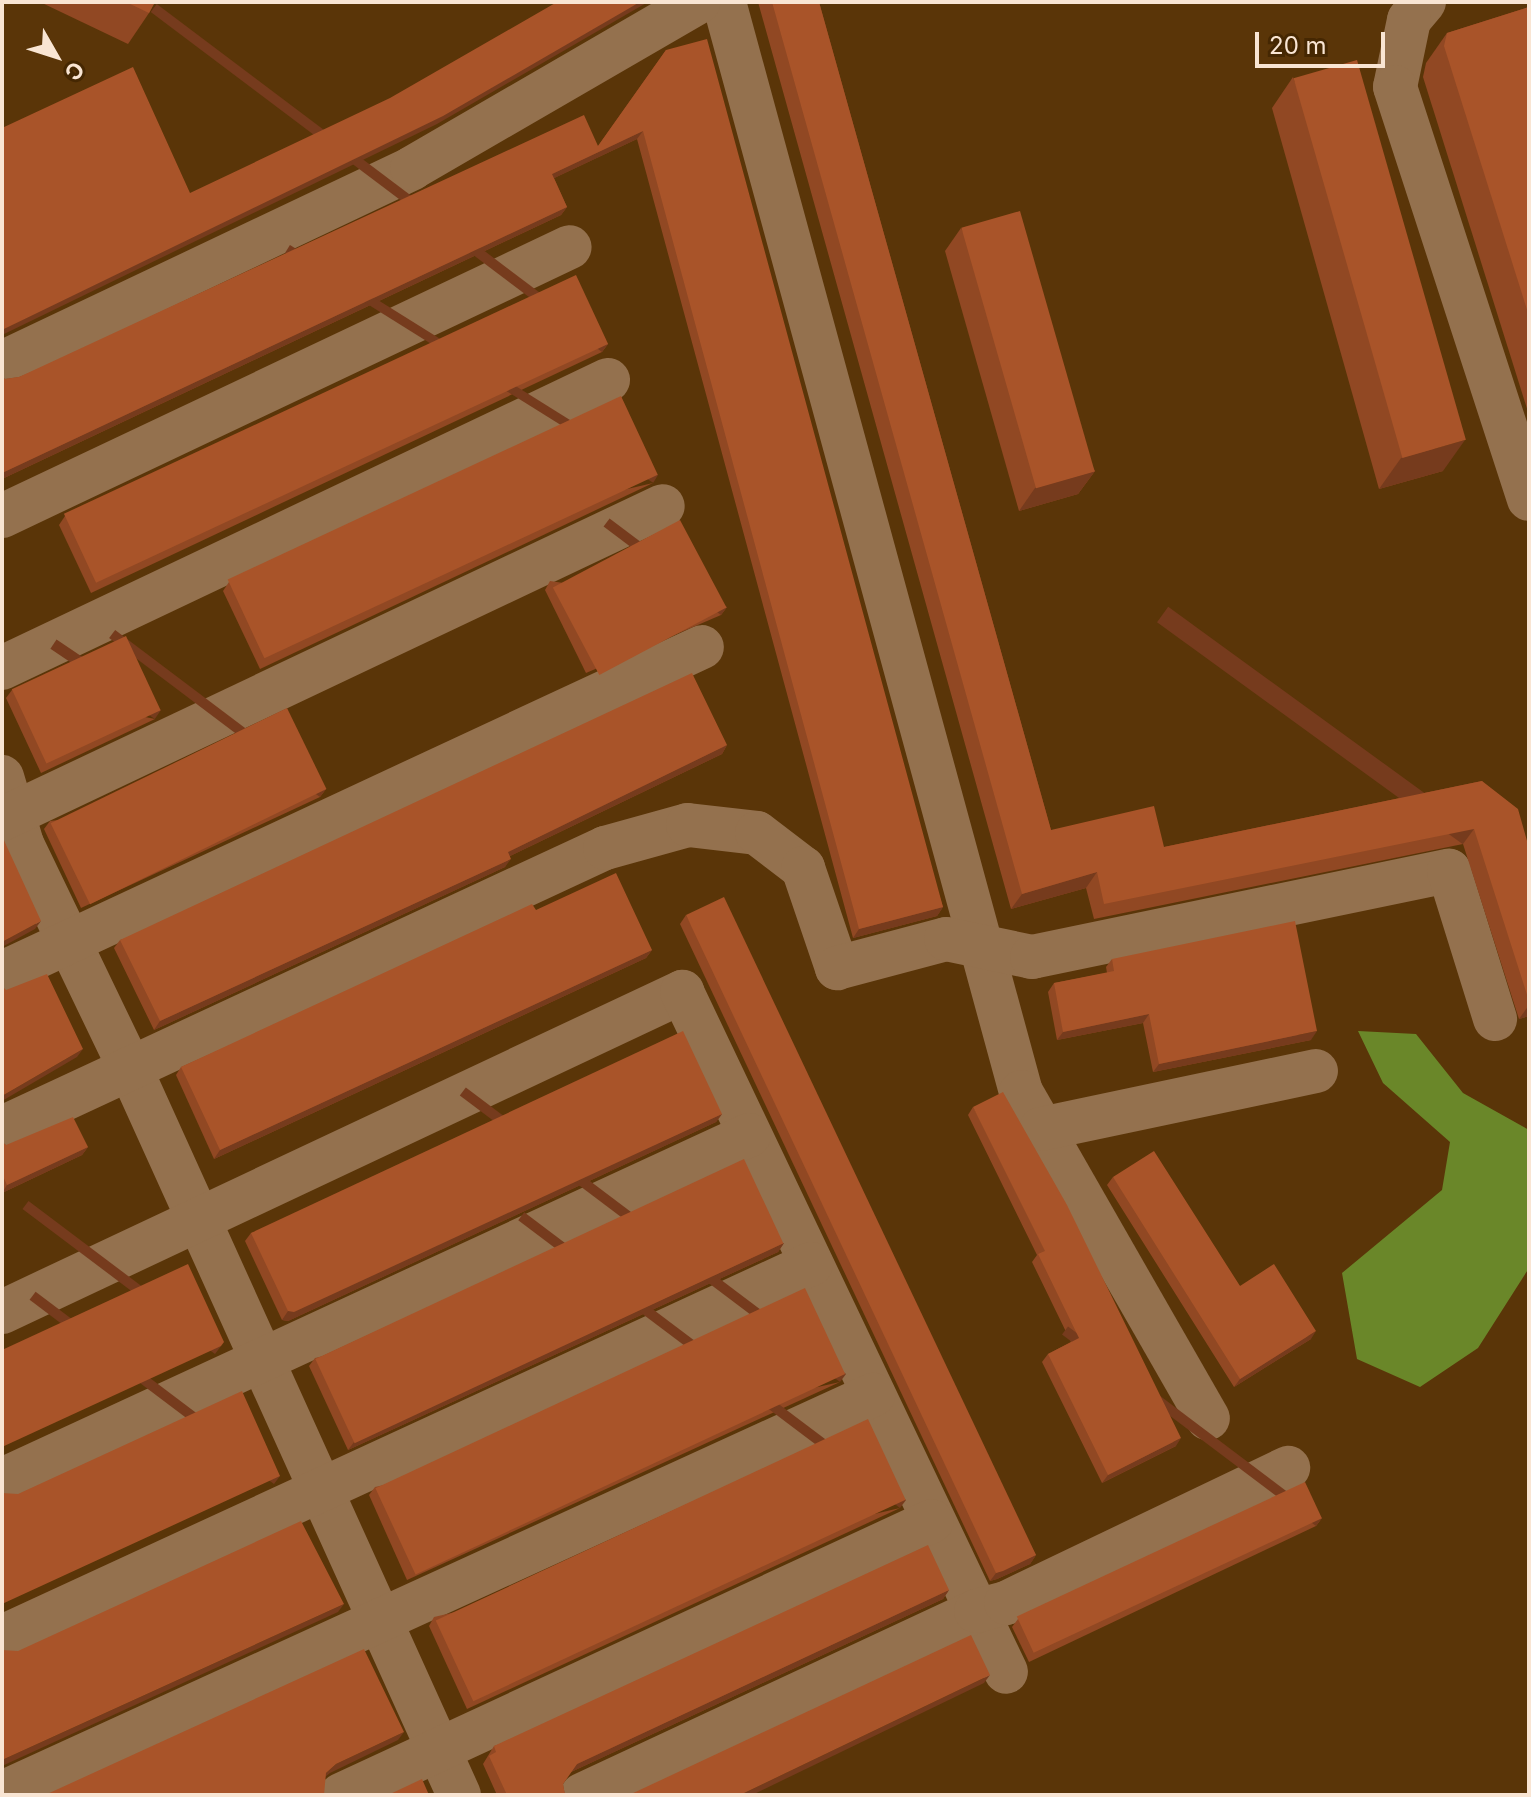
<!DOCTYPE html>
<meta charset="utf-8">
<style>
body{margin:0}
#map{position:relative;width:1531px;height:1797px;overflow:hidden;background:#51310e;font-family:Inter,sans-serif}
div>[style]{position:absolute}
.built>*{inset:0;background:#5a3508;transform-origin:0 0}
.water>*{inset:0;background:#6a8729}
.minor>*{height:44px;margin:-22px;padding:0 22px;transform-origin:22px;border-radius:22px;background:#94714e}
.wall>*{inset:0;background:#914823}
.shaded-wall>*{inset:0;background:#763b1d;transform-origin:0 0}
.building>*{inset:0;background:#a95429;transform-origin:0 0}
span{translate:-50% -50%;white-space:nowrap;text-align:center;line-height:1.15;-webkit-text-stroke:6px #452702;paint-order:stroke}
.frame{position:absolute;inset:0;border:4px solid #f9e5d3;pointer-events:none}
.north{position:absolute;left:16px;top:16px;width:80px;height:80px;-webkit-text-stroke:6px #452702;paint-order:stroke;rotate:129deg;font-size:22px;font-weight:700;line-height:32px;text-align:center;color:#f9e5d3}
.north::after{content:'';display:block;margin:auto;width:28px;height:36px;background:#f9e5d3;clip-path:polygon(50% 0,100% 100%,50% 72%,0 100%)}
.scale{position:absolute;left:1255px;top:32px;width:130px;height:36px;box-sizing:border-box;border:4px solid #f9e5d3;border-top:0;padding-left:10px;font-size:24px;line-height:28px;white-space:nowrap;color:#f9e5d3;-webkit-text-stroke:6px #452702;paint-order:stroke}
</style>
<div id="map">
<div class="built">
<div style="left:2px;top:2px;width:1527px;height:1793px"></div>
</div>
<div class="water">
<div style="clip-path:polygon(1358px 1031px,1416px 1034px,1463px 1093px,1529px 1130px,1529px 1268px,1478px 1348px,1420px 1387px,1357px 1359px,1342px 1273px,1442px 1190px,1450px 1142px,1383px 1083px)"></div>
</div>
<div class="minor">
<div style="left:724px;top:2px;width:1130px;rotate:74.76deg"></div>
<div style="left:1021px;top:1092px;width:376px;rotate:60.2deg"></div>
<div style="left:1424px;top:2px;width:23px;rotate:130deg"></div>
<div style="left:1409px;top:20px;width:68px;rotate:101.8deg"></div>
<div style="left:1395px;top:87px;width:433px;rotate:72deg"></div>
<div style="left:2px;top:363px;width:454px;rotate:-25.4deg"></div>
<div style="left:412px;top:168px;width:331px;rotate:-30.1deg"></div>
<div style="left:2px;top:516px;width:628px;rotate:-25.34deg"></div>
<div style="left:2px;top:668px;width:671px;rotate:-25.42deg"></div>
<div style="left:2px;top:777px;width:70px;rotate:73.4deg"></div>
<div style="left:22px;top:844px;width:249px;rotate:64.3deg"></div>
<div style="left:130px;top:1068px;width:798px;rotate:65.65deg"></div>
<div style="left:2px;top:819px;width:731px;rotate:-25.34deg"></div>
<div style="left:2px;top:973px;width:772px;rotate:-24.97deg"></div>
<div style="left:2px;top:1128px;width:665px;rotate:-24.91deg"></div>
<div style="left:605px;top:848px;width:86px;rotate:-15.5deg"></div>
<div style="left:688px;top:825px;width:69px;rotate:6.6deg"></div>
<div style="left:757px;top:833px;width:58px;rotate:37.3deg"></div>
<div style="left:803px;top:868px;width:106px;rotate:71.2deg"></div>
<div style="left:837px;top:968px;width:113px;rotate:-14.9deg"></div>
<div style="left:946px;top:939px;width:88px;rotate:11.8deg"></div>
<div style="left:1032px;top:957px;width:426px;rotate:-11.7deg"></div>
<div style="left:1449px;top:871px;width:155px;rotate:72.7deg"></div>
<div style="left:1041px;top:1129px;width:281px;rotate:-11.9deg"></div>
<div style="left:2px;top:1312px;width:752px;rotate:-25.2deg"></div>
<div style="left:682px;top:992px;width:753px;rotate:64.52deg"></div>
<div style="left:2px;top:1480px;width:823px;rotate:-24.79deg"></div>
<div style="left:2px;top:1637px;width:891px;rotate:-24.75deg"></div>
<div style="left:2px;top:1793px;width:958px;rotate:-24.56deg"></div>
<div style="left:341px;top:1795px;width:651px;rotate:-24.87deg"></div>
<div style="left:582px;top:1795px;width:435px;rotate:-25deg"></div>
<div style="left:976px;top:1611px;width:31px;rotate:-15deg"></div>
<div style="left:1006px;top:1603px;width:313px;rotate:-25.6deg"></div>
</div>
<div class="wall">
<div style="clip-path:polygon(40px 2px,155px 2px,149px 13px,128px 44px)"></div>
<div style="clip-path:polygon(758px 2px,819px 2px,1051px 830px,1164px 847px,1482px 781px,1529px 848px,1529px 1016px,1519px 1019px,1463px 844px,1094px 919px,1086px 888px,1011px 909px)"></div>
<div style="clip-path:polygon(1529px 7px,1529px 415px,1423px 77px,1426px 63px,1447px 33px)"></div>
<div style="clip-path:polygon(666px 50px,943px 907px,937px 916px,853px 938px,637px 139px,554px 178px,567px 207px,561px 215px,2px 479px,2px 377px,5px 379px,19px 377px,598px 146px)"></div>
<div style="clip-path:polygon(1293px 77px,1443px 471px,1379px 489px,1272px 108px)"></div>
<div style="clip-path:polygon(961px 228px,1095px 471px,1078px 494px,1019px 511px,945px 251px)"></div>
<div style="clip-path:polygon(608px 344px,602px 352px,91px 593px,59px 525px,65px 516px)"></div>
<div style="clip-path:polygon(653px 483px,260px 669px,223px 591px,229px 582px)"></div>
<div style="clip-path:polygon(550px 581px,727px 607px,721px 615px,586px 673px,545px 590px)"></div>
<div style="clip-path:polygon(12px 690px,155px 719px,41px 773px,6px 698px)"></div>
<div style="clip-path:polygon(727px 745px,722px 754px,510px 856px,505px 867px,154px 1030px,114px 948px,120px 940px)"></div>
<div style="clip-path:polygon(326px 789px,320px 797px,81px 908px,44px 829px,50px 821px)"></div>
<div style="clip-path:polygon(536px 910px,652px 950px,646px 958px,214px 1159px,176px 1075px,181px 1067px)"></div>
<div style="clip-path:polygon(686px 915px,1036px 1555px,1030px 1564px,997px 1579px,990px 1581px,680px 924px)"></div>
<div style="clip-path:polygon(1112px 959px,1311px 1040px,1153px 1072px,1143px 1023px,1057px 1040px,1048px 992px,1054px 983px,1107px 973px,1106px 967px)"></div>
<div style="clip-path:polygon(973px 1107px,1176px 1446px,1102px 1483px,1042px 1362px,1048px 1354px,1071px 1342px,1032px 1262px,1037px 1255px,968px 1115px)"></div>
<div style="clip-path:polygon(722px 1114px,716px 1122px,288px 1321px,282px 1320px,245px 1241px,251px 1233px)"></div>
<div style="clip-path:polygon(2px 1142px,6px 1145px,88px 1147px,82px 1155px,2px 1193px)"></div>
<div style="clip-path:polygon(1113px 1177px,1240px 1286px,1311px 1339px,1234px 1387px,1107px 1185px)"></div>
<div style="clip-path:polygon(784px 1243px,778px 1252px,348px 1450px,309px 1366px,315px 1358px)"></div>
<div style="clip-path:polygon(840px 1382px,407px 1580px,369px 1495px,375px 1487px)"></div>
<div style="clip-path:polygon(900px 1508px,467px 1709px,429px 1626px,434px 1617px)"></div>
<div style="clip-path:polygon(1322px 1518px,1316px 1526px,1029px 1662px,1012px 1627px,1018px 1619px)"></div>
<div style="clip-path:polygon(949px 1590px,943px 1599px,571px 1772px,563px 1784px,565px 1795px,497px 1795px,483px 1764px,494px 1746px)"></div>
</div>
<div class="shaded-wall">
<div style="clip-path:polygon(640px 2px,648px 2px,437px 124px,2px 335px,2px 330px)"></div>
<div style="clip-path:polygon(643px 131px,637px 139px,546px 182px,552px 174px)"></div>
<div style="clip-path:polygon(567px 207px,561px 215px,2px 479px,2px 473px)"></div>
<div style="left:608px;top:344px;width:10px;height:565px;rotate:127deg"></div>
<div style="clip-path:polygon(1465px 440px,1443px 471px,1379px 489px,1401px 458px)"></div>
<div style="clip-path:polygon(1095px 471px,1078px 494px,1019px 511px,1035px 488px)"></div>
<div style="left:658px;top:475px;width:9px;height:434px;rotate:122deg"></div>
<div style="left:727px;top:607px;width:10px;height:147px;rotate:127deg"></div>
<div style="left:161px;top:710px;width:11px;height:126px;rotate:124deg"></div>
<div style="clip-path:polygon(727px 745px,722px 754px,502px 860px,508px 852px)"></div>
<div style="left:326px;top:789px;width:10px;height:264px;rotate:127deg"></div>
<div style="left:1474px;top:829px;width:19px;height:378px;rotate:126deg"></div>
<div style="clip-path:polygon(511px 859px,505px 867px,154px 1030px,160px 1021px)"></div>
<div style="clip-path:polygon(1097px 872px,1086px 888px,1011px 909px,1022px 894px)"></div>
<div style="clip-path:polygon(943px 907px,937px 916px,853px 938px,859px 929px)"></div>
<div style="clip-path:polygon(41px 921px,35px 929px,2px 947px,2px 942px)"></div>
<div style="clip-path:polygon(652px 950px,646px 958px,214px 1159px,220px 1150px)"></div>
<div style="clip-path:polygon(1529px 1005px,1529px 1016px,1519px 1019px)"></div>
<div style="clip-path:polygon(1149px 1014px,1143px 1023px,1057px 1040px,1063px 1032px)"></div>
<div style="clip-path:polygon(1317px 1031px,1311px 1040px,1153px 1072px,1159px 1064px)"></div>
<div style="clip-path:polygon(83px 1049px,77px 1057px,2px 1101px,2px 1096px)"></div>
<div style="clip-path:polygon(722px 1114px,716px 1122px,288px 1321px,282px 1320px,288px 1311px)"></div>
<div style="clip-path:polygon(88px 1147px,82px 1155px,2px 1193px,7px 1185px)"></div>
<div style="clip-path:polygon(784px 1243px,778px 1252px,348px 1450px,354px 1442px)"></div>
<div style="clip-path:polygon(1316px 1331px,1311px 1339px,1234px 1387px,1240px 1379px)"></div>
<div style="left:221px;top:1346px;width:10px;height:241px;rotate:127deg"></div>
<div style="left:846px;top:1374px;width:10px;height:476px;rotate:127deg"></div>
<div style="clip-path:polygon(1181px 1438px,1176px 1446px,1102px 1483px,1108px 1475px)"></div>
<div style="left:280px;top:1476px;width:10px;height:306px;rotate:127deg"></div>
<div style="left:906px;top:1500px;width:10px;height:478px;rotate:127deg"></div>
<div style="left:1322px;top:1518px;width:10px;height:318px;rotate:127deg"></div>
<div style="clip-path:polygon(1036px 1555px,1030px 1564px,997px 1579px,990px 1581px,996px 1573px)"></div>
<div style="clip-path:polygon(949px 1590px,943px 1599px,571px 1772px,577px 1764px)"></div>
<div style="clip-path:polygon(344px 1604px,338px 1612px,2px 1766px,2px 1760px)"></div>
<div style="clip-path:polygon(990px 1675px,984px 1683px,752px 1795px,740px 1795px)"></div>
<div style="clip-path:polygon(404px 1732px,398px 1740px,330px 1773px,320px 1781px,326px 1773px,336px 1764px)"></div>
</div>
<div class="building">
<div style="clip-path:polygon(126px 2px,155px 2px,149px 13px)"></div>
<div style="clip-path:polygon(557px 2px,640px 2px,443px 116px,2px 330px,2px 128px,133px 67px,190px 193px,390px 98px)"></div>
<div style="clip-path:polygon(772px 2px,819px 2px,1051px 830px,1154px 806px,1164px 847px,1482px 781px,1518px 809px,1529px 848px,1529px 1001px,1474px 829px,1104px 904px,1097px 872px,1022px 894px)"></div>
<div style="clip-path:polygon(1529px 7px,1529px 316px,1444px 46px,1447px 33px)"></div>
<div style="clip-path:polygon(707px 39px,943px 907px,859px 929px,643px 131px,552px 174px,567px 207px,2px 473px,2px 377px,5px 379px,19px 377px,584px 115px,598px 146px,666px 50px)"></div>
<div style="left:1357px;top:60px;width:395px;height:66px;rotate:74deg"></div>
<div style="left:1020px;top:211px;width:271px;height:61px;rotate:74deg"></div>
<div style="left:576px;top:275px;width:76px;height:565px;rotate:65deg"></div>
<div style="left:621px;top:396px;width:87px;height:434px;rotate:65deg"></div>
<div style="left:680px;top:520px;width:99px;height:144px;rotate:62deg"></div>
<div style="left:126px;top:636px;width:82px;height:126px;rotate:65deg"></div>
<div style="clip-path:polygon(692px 673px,727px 745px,508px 852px,511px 859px,160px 1021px,120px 940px)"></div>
<div style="left:287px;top:708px;width:90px;height:263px;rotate:64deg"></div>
<div style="clip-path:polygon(2px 836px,41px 921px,2px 942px)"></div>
<div style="clip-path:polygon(616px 873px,652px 950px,220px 1150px,181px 1067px,532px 904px,536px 910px)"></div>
<div style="clip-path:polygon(724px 897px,1036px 1555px,1003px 1571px,996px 1573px,686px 915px)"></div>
<div style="clip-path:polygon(1295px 921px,1317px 1031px,1159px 1064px,1149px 1014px,1063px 1032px,1054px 983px,1114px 971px,1112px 959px)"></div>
<div style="clip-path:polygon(47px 974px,83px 1049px,2px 1096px,2px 986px,6px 990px)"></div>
<div style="clip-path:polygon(683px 1031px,722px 1114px,294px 1312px,288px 1311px,251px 1233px)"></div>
<div style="clip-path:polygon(1003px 1092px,1067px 1205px,1181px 1438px,1108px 1475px,1048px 1354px,1079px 1338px,1038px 1254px,1045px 1251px,973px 1107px)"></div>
<div style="clip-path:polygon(73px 1117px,88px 1147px,7px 1185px,2px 1174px,2px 1142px,6px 1145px)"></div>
<div style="clip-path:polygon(1154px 1151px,1240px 1286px,1274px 1264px,1316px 1331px,1240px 1379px,1113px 1177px)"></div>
<div style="left:744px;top:1159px;width:93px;height:473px;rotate:65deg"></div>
<div style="clip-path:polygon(188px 1264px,224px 1342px,221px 1346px,2px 1447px,2px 1350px)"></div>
<div style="left:805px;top:1288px;width:95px;height:474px;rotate:65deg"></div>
<div style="clip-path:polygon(242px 1391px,280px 1476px,2px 1604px,2px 1493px,18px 1494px)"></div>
<div style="left:868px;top:1419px;width:89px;height:477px;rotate:65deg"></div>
<div style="left:1305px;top:1482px;width:40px;height:318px;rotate:65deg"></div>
<div style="clip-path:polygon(301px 1521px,344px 1604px,2px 1760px,2px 1650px,18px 1651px)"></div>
<div style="clip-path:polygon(928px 1545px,949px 1590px,577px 1764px,563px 1784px,565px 1795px,507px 1795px,489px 1756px,496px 1752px,494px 1746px)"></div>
<div style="clip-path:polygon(971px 1635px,990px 1675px,740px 1795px,629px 1795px)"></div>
<div style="clip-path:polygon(364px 1649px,404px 1732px,336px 1764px,326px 1773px,324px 1795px,45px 1795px)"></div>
<div style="clip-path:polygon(422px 1779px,429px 1795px,388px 1795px)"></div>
</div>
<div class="frame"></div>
<div class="north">С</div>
<div class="scale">20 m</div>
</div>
